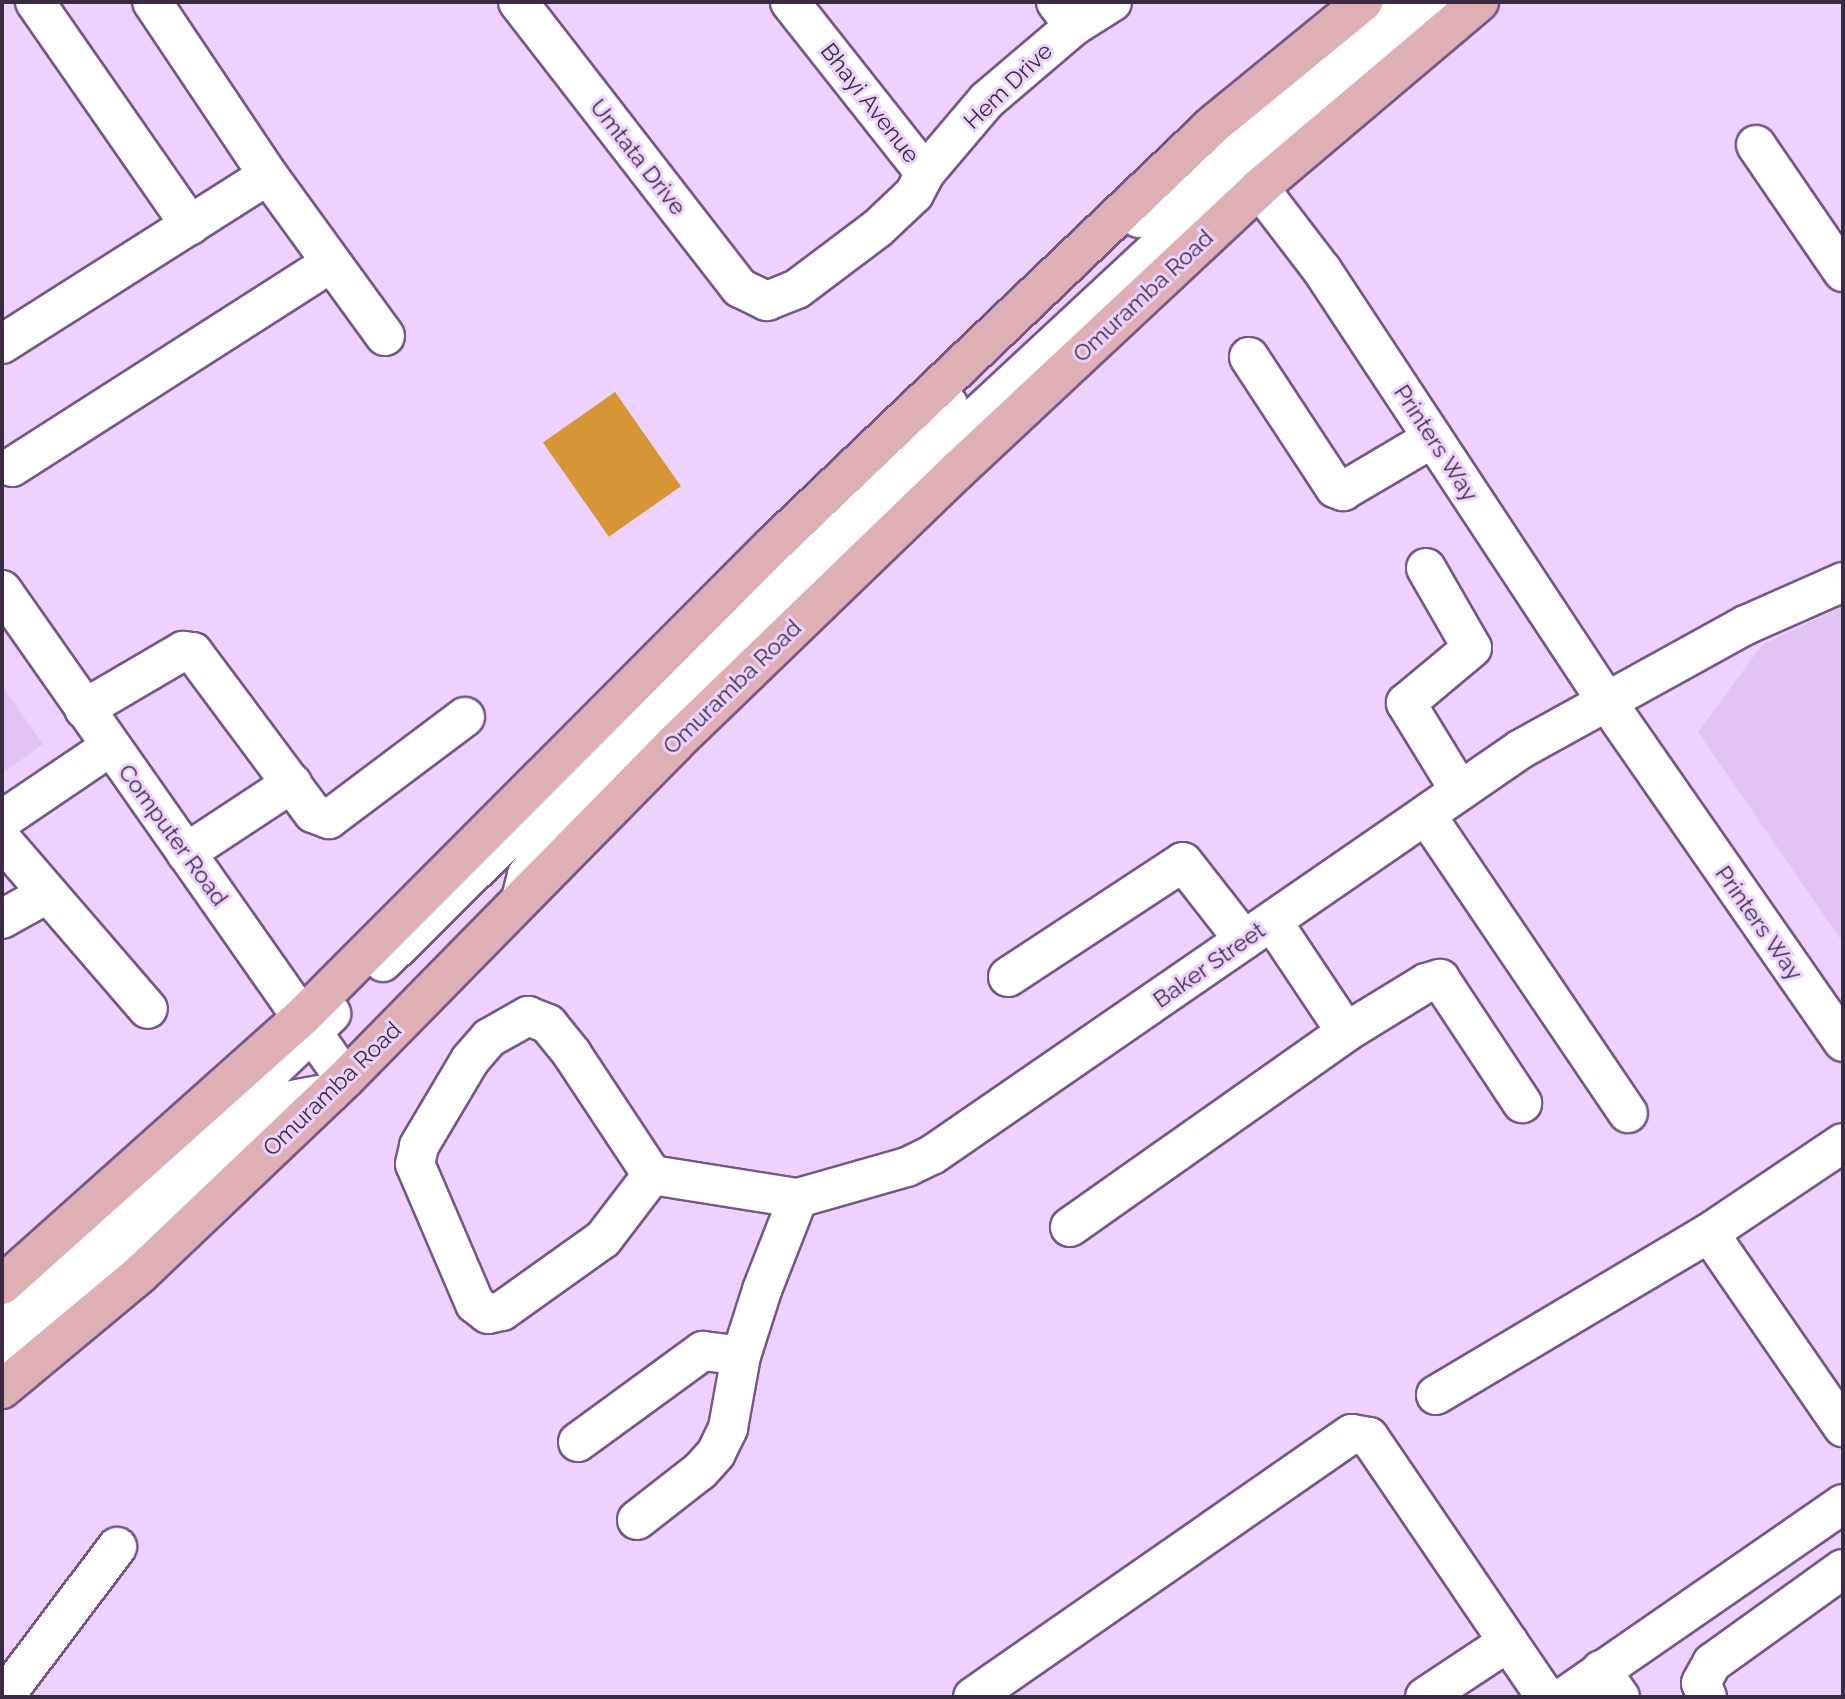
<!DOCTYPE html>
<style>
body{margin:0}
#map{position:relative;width:1845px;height:1699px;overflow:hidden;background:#edd2fe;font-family:Raleway,sans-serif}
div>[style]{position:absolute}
.built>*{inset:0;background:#e1c4f4}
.building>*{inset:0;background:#d69537;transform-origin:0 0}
.roads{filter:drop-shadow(2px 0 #765888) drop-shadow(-2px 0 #765888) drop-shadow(0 2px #765888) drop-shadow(0 -2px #765888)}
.minor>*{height:38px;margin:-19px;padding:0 19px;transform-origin:19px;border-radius:19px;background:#fff}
.major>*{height:38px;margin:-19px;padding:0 19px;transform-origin:19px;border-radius:19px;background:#deb0b6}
span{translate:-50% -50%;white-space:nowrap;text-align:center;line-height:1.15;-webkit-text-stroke:6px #edd2fe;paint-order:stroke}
.street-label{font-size:23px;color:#392b41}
.frame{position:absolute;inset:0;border:4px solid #392b41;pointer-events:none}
</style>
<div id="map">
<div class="built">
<div style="clip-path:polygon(1843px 606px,1843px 943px,1698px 732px,1762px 645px)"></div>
<div style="clip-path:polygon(2px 686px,43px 744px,2px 774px)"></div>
</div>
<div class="building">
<div style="left:615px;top:392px;width:115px;height:88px;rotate:55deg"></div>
</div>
<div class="roads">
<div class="minor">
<div style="left:35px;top:2px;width:272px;rotate:55.2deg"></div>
<div style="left:518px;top:2px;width:362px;rotate:52.2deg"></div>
<div style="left:740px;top:288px;width:30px;rotate:26deg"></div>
<div style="left:767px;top:301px;width:32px;rotate:-22deg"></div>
<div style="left:797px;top:289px;width:101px;rotate:-37deg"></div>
<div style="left:878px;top:228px;width:50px;rotate:-43.4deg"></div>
<div style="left:914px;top:194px;width:24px;rotate:-62deg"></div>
<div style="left:925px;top:173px;width:218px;rotate:-128.3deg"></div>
<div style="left:1074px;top:26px;width:45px;rotate:-32.3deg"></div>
<div style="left:1756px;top:145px;width:154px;rotate:55.6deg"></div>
<div style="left:925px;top:173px;width:96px;rotate:-49.7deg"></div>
<div style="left:987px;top:100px;width:114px;rotate:-40.4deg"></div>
<div style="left:1074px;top:26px;width:30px;rotate:-127deg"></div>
<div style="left:268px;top:175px;width:199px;rotate:54deg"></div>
<div style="left:1259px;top:188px;width:103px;rotate:52.5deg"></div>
<div style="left:1322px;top:270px;width:518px;rotate:56.59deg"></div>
<div style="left:1607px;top:702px;width:414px;rotate:55.2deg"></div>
<div style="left:1139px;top:218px;width:335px;rotate:-40.2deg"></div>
<div style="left:2px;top:344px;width:315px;rotate:-32.4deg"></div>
<div style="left:268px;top:175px;width:208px;rotate:-123.8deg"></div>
<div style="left:1249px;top:357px;width:157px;rotate:56.7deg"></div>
<div style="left:1335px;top:488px;width:9px;rotate:21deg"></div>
<div style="left:1343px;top:491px;width:104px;rotate:-30.5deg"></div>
<div style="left:12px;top:467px;width:379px;rotate:-32.6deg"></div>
<div style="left:1426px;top:568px;width:92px;rotate:60.1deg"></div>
<div style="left:1472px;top:648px;width:86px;rotate:140.2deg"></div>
<div style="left:1406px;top:703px;width:103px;rotate:58.5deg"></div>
<div style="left:2px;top:590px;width:597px;rotate:54.95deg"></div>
<div style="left:84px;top:709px;width:115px;rotate:-30.4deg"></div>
<div style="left:183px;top:651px;width:10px;rotate:6deg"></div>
<div style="left:193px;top:652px;width:201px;rotate:53.3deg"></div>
<div style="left:313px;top:813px;width:17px;rotate:21deg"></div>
<div style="left:329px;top:819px;width:170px;rotate:-36.9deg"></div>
<div style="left:1426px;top:815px;width:360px;rotate:55.9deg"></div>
<div style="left:2px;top:820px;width:130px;rotate:-34.1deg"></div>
<div style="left:2px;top:840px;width:223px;rotate:49.2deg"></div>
<div style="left:186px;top:853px;width:127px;rotate:-33.4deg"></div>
<div style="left:521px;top:899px;width:25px;rotate:-76deg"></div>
<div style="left:527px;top:875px;width:52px;rotate:-55.1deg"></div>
<div style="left:557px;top:832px;width:535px;rotate:-44.92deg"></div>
<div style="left:936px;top:454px;width:420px;rotate:-42.9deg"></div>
<div style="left:1244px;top:168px;width:261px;rotate:-39.4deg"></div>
<div style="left:2px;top:919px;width:51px;rotate:-29.1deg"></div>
<div style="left:383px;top:962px;width:794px;rotate:-44.64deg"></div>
<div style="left:1008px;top:977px;width:209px;rotate:-33.3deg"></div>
<div style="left:1183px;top:862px;width:99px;rotate:52deg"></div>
<div style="left:1346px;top:1032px;width:94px;rotate:-31.5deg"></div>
<div style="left:1426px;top:983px;width:15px;rotate:-16deg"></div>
<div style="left:1440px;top:979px;width:149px;rotate:56.5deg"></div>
<div style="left:652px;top:1175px;width:81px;rotate:127.4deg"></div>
<div style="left:603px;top:1239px;width:124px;rotate:144.5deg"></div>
<div style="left:502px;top:1311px;width:14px;rotate:168deg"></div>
<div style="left:488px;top:1314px;width:16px;rotate:-142deg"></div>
<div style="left:475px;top:1304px;width:152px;rotate:-113.2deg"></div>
<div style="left:415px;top:1164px;width:18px;rotate:-77deg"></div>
<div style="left:419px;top:1146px;width:100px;rotate:-59.3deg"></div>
<div style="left:470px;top:1060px;width:29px;rotate:-49deg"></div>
<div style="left:489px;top:1038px;width:45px;rotate:-29.4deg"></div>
<div style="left:528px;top:1016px;width:22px;rotate:22deg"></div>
<div style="left:548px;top:1024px;width:38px;rotate:51deg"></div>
<div style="left:572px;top:1054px;width:145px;rotate:56.5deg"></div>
<div style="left:652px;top:1175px;width:148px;rotate:9deg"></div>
<div style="left:798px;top:1198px;width:113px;rotate:-15.9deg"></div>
<div style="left:907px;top:1167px;width:28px;rotate:-26deg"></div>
<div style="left:932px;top:1155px;width:715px;rotate:-34.58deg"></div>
<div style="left:1521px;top:749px;width:257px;rotate:-28.9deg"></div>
<div style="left:1746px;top:625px;width:106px;rotate:-23.9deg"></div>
<div style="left:1070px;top:1227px;width:338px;rotate:-35.2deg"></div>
<div style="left:1346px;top:1032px;width:133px;rotate:-123.7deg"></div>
<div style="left:1709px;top:1233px;width:236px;rotate:55.4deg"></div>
<div style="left:2px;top:1315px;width:129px;rotate:-39.6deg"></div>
<div style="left:101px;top:1233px;width:318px;rotate:-43.6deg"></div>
<div style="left:2px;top:1352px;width:162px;rotate:-38.2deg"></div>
<div style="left:129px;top:1252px;width:219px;rotate:-43.7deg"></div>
<div style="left:287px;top:1101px;width:44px;rotate:-10.5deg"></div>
<div style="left:1436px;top:1395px;width:317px;rotate:-30.7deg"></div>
<div style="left:1709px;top:1233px;width:161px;rotate:-33.9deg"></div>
<div style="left:578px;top:1442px;width:155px;rotate:-36.1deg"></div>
<div style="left:703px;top:1351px;width:38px;rotate:7deg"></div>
<div style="left:637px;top:1520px;width:80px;rotate:-37.9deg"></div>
<div style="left:700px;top:1471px;width:24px;rotate:-48deg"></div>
<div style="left:716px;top:1453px;width:28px;rotate:-64deg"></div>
<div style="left:728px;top:1428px;width:73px;rotate:-79.8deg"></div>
<div style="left:741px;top:1356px;width:69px;rotate:-72.3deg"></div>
<div style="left:762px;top:1290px;width:99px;rotate:-68.6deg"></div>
<div style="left:1601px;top:1670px;width:33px;rotate:55deg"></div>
<div style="left:4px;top:1697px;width:188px;rotate:-53deg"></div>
<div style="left:973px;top:1697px;width:461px;rotate:-34.8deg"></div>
<div style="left:1352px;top:1434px;width:17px;rotate:10deg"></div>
<div style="left:1369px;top:1437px;width:315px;rotate:55.8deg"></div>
<div style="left:1425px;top:1697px;width:100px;rotate:-33.5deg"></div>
<div style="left:1564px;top:1697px;width:339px;rotate:-34.7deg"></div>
<div style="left:1707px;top:1697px;width:15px;rotate:-113deg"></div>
<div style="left:1701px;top:1683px;width:23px;rotate:-61deg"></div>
<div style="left:1712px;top:1663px;width:161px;rotate:-35.7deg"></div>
</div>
<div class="major">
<div style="left:2px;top:1285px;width:402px;rotate:-41.8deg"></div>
<div style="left:302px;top:1017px;width:668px;rotate:-45.06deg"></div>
<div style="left:774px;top:544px;width:608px;rotate:-43.67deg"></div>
<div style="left:1214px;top:124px;width:193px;rotate:-39.3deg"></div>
<div style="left:2px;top:1389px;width:178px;rotate:-39.8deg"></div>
<div style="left:139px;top:1275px;width:284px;rotate:-43.6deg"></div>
<div style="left:345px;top:1079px;width:471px;rotate:-45.5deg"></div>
<div style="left:675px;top:743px;width:393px;rotate:-44deg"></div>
<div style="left:958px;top:470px;width:412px;rotate:-43.1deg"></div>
<div style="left:1259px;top:188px;width:288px;rotate:-40.2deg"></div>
</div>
</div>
<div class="street-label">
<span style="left:1008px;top:86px;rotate:-44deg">Hem Drive</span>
<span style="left:870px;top:103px;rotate:52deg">Bhayi Avenue</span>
<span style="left:638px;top:157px;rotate:52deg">Umtata Drive</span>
<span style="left:1143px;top:296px;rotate:-43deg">Omuramba Road</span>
<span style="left:1436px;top:443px;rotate:57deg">Printers Way</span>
<span style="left:732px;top:687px;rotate:-44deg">Omuramba Road</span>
<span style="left:173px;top:835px;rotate:54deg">Computer Road</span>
<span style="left:1759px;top:923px;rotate:55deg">Printers Way</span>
<span style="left:1209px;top:965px;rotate:-35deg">Baker Street</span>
<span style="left:332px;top:1089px;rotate:-44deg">Omuramba Road</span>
</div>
<div class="frame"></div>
</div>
